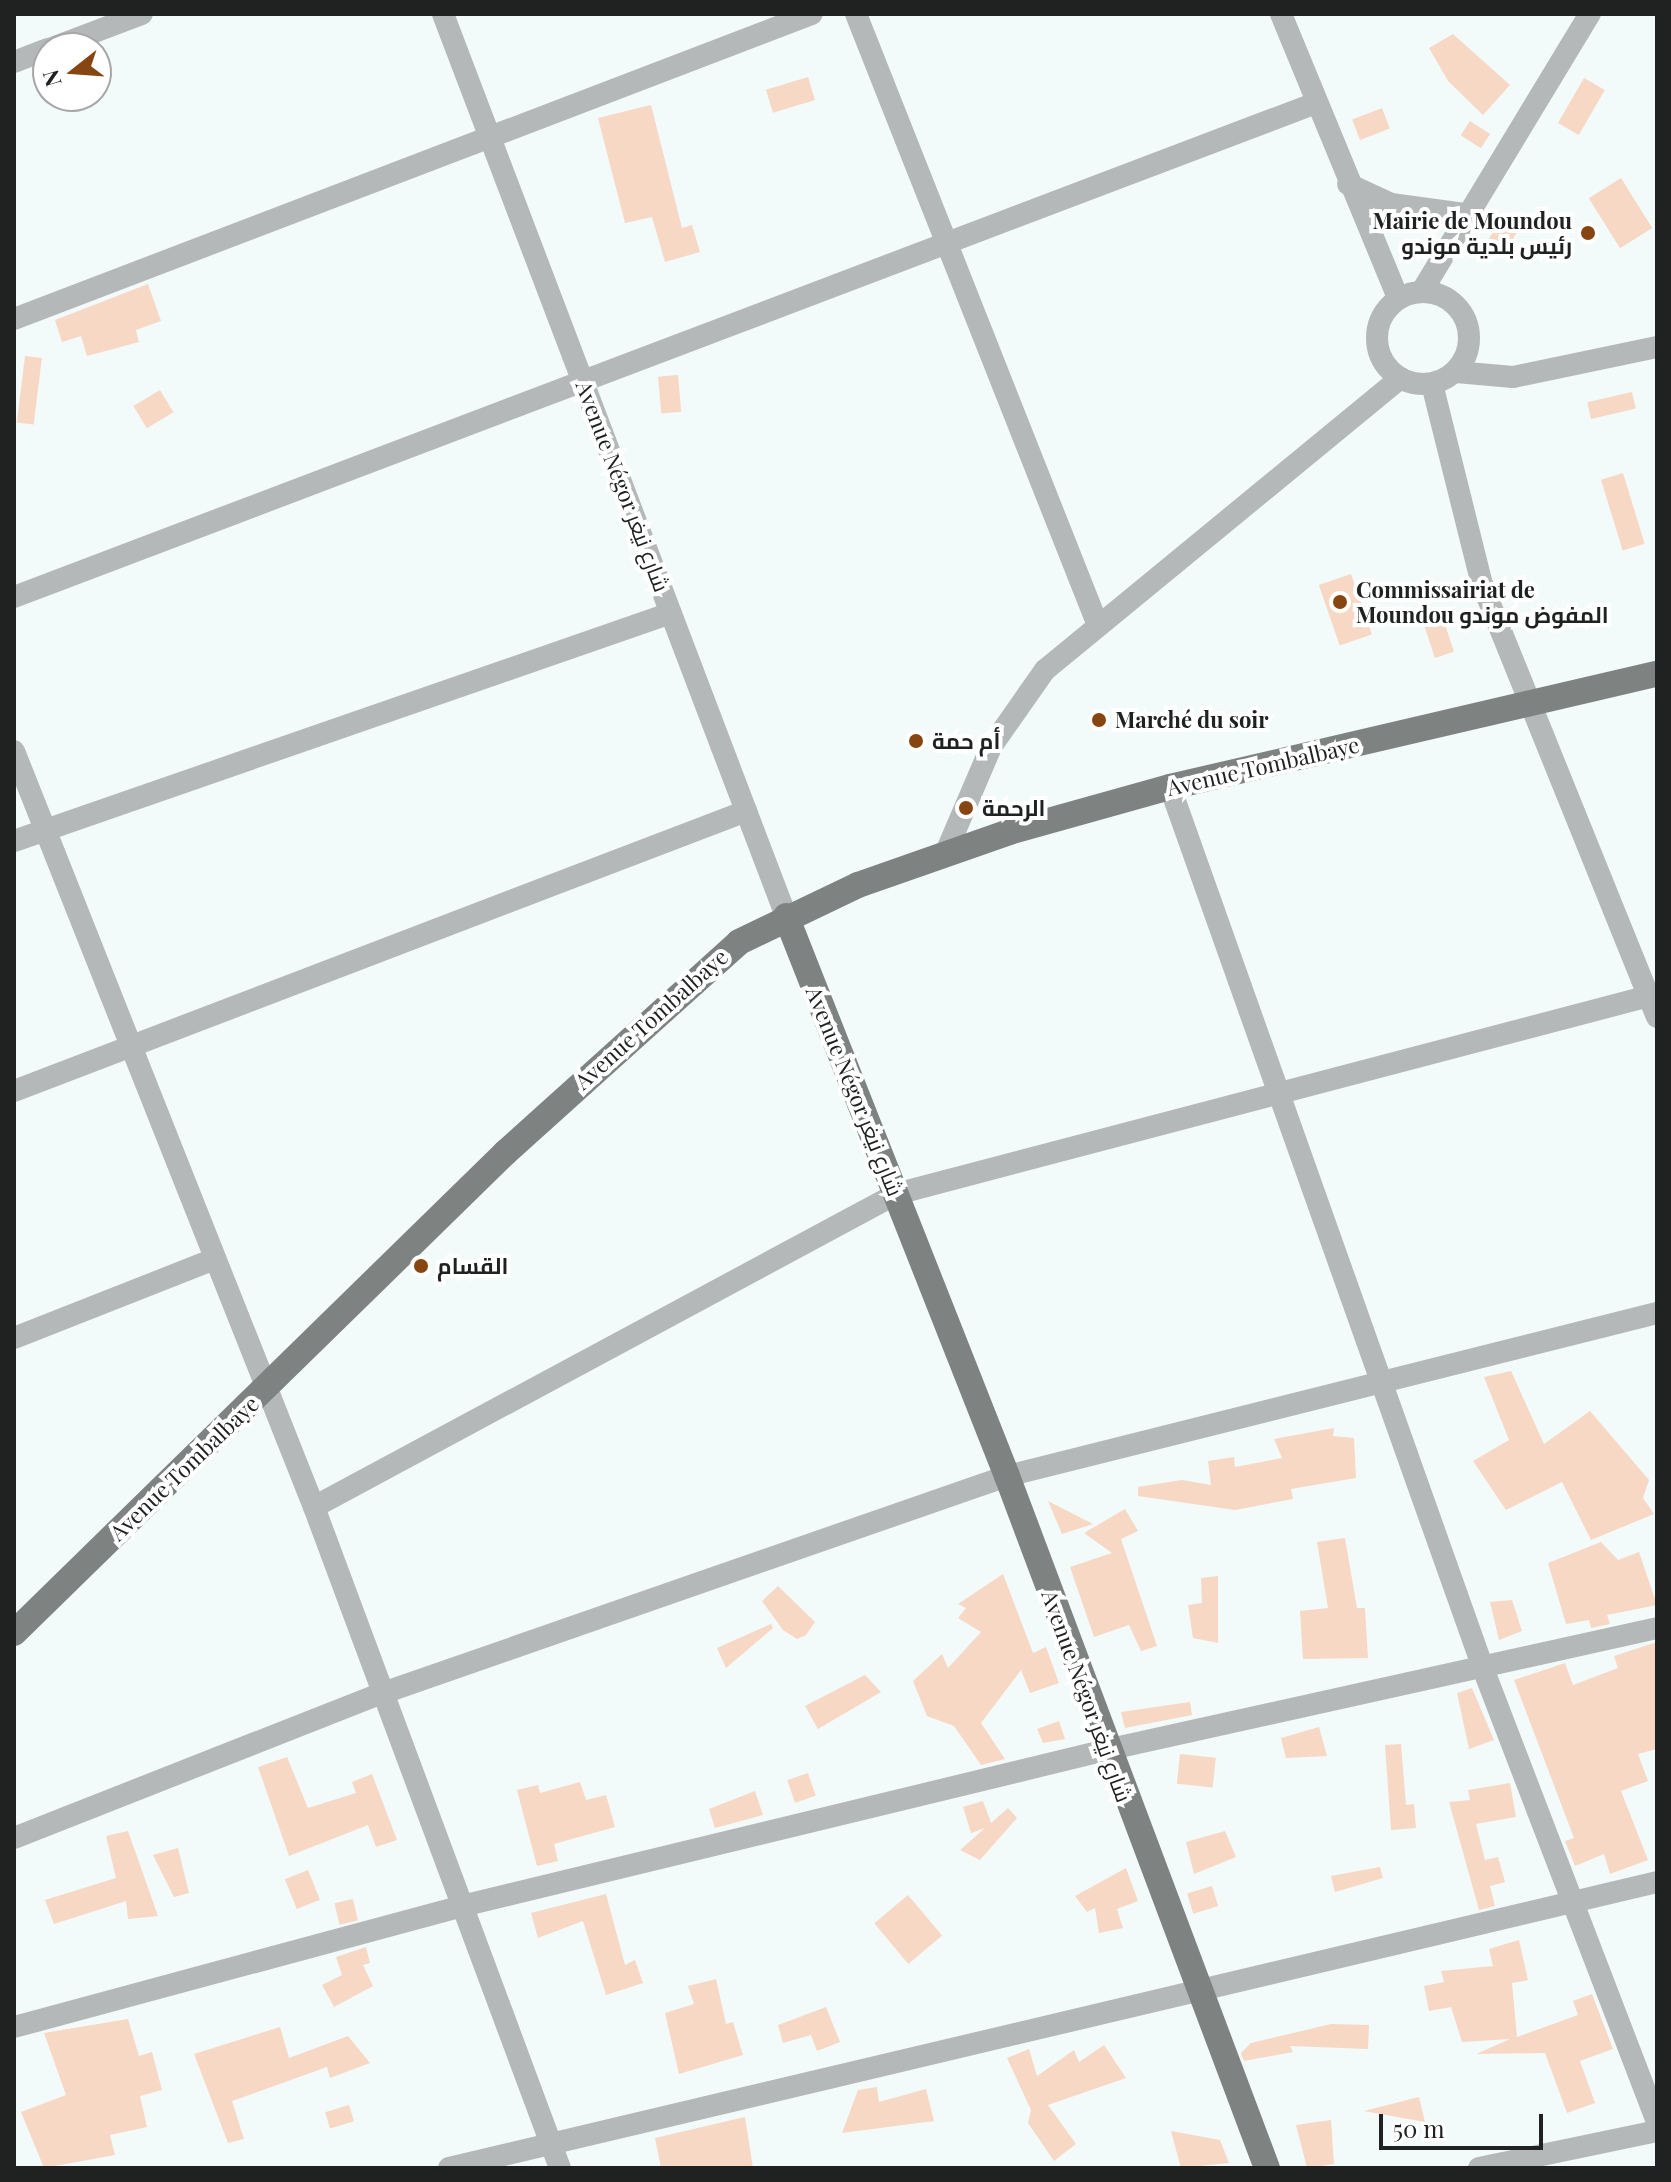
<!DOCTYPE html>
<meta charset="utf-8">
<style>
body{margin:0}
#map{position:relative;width:1671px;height:2182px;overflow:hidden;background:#f3fafa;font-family:"Playfair Display",Cairo,serif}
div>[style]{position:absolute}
.building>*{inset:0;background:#f7d8c5;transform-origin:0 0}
.minor>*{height:22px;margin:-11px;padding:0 11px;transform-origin:11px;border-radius:11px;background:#b5b8b8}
.minor>.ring{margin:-11px;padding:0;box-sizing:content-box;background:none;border:22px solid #b5b8b8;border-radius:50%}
.major>*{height:26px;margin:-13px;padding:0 13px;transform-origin:13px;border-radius:13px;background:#7e8382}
.dots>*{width:22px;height:22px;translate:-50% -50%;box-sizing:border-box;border:4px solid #fff;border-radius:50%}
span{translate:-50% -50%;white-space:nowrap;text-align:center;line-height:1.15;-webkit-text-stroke:8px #fff;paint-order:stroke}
.poi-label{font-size:22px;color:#202222;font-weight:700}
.right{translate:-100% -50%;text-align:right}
.left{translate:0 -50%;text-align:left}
.street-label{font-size:22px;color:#202222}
.frame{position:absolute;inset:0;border:16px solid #202222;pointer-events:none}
.north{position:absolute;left:32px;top:32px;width:80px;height:80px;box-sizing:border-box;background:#fff;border:2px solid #a6a7a7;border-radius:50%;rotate:253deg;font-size:22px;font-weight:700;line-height:32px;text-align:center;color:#202222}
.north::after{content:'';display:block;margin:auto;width:28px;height:36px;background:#874611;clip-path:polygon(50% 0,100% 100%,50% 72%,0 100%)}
.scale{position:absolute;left:1379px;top:2114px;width:164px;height:36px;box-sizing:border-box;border:4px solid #202222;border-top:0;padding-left:10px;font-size:24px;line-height:28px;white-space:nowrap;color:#202222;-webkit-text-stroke:6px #fff;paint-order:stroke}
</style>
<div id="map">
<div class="building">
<div style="clip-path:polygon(1453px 34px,1510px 85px,1483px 115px,1448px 81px,1429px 48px)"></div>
<div style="left:808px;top:77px;width:24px;height:44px;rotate:73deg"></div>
<div style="left:1584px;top:78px;width:24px;height:52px;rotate:30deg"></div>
<div style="clip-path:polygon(651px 105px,682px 228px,692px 225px,700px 252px,665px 262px,652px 217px,625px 223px,598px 118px)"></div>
<div style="left:1382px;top:108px;width:22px;height:32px;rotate:69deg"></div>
<div style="left:1470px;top:121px;width:24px;height:17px;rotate:33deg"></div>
<div style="left:1621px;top:178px;width:59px;height:38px;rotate:58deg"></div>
<div style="left:1499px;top:221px;width:21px;height:24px;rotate:29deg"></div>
<div style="clip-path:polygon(148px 284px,161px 321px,136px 330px,139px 342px,87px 356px,81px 336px,62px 342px,55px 320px)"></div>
<div style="left:25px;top:356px;width:17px;height:67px;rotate:7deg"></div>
<div style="left:678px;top:375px;width:37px;height:20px;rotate:85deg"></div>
<div style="left:160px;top:390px;width:26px;height:31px;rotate:59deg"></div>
<div style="left:1632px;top:392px;width:17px;height:46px;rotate:77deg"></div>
<div style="left:1623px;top:473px;width:74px;height:23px;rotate:73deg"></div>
<div style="left:1351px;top:574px;width:64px;height:34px;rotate:71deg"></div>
<div style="left:1440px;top:609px;width:45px;height:20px;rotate:72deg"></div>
<div style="clip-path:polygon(1511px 1371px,1544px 1444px,1590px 1411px,1649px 1480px,1643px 1498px,1654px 1514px,1591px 1540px,1562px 1482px,1506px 1510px,1473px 1461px,1509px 1440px,1484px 1377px)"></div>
<div style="clip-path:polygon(1334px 1428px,1333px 1436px,1354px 1438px,1356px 1478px,1291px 1489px,1293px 1499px,1235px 1510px,1138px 1496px,1138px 1487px,1182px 1480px,1211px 1485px,1208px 1461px,1234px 1457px,1235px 1467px,1282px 1458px,1274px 1439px)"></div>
<div style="clip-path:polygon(1048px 1501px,1093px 1524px,1062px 1534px)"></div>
<div style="clip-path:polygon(1125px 1509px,1138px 1531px,1121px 1539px,1157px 1646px,1141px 1651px,1129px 1625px,1094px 1637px,1070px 1567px,1112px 1553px,1084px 1533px)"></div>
<div style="clip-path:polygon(1345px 1538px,1357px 1608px,1365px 1608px,1368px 1658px,1303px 1659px,1300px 1611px,1328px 1608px,1317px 1542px)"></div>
<div style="clip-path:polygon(1601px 1542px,1618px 1560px,1639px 1552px,1657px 1605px,1607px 1615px,1610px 1624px,1591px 1628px,1589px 1620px,1566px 1624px,1548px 1563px)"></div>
<div style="clip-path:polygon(1003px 1574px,1033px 1653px,1046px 1647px,1059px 1683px,1030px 1693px,1021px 1670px,981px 1723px,1005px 1759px,981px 1765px,954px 1726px,927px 1716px,913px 1681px,942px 1654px,948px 1668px,981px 1632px,958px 1618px,966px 1608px,958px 1604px)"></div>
<div style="clip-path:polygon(1218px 1576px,1218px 1643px,1193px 1638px,1188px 1605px,1202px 1603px,1201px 1578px)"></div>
<div style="clip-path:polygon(778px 1586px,815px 1622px,806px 1635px,797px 1639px,783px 1630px,762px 1601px)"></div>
<div style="clip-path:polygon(1512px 1600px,1522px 1631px,1499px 1640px,1490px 1602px)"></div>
<div style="clip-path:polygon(771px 1624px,773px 1628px,726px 1668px,717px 1648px)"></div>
<div style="clip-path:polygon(1657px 1642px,1657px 1749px,1638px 1754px,1648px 1781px,1621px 1791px,1648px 1860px,1610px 1874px,1604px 1854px,1575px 1866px,1565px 1841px,1574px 1838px,1514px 1680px,1565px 1663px,1573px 1685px,1618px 1668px,1614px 1656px)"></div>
<div style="clip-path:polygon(865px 1675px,881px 1692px,818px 1729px,805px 1706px)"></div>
<div style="clip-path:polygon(1472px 1688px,1494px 1740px,1469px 1749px,1457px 1693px)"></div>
<div style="clip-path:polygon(1190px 1702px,1192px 1715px,1125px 1728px,1121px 1712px)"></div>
<div style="clip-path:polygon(1059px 1721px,1065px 1739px,1043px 1743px,1037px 1729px)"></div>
<div style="clip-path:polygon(1319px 1727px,1327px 1756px,1286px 1758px,1281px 1738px)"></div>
<div style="clip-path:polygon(1401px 1744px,1406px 1805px,1414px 1804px,1416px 1828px,1391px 1830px,1385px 1745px)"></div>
<div style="left:1180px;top:1754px;width:36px;height:30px;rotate:6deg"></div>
<div style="clip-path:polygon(287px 1757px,308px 1808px,356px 1793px,352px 1782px,372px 1774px,397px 1840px,376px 1847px,368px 1825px,289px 1856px,258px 1767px)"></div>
<div style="left:808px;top:1773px;width:24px;height:22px;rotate:71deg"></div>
<div style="clip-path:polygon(580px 1782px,586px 1800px,606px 1795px,615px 1827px,554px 1844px,558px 1861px,537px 1866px,517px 1790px,538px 1785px,540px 1793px)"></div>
<div style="clip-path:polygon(1510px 1783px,1516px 1817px,1476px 1824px,1485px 1860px,1498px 1857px,1505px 1882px,1490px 1886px,1495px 1906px,1479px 1910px,1449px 1802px,1470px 1800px,1468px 1790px)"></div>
<div style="clip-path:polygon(755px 1791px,763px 1815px,715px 1828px,709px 1809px)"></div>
<div style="clip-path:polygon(983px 1801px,991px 1823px,1008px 1808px,1017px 1818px,980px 1860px,960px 1850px,985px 1828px,971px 1833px,963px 1807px)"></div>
<div style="clip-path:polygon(128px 1831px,158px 1916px,128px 1919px,126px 1901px,54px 1924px,45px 1900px,116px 1878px,106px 1836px)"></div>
<div style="clip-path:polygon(1225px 1831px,1236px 1857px,1194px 1874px,1186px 1842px)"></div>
<div style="clip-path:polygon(178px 1848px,189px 1893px,174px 1897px,153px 1855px)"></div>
<div style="clip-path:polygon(1380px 1867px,1383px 1878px,1335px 1892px,1331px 1876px)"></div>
<div style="clip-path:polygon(1126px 1868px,1138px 1901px,1117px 1909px,1123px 1928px,1099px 1933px,1095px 1908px,1087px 1912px,1075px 1896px)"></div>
<div style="left:308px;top:1870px;width:32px;height:25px;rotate:68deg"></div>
<div style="left:1212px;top:1886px;width:21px;height:26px;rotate:73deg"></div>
<div style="clip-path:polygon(606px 1894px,625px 1965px,635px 1960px,643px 1983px,606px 1995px,583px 1921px,538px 1938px,531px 1913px)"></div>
<div style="left:908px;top:1895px;width:53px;height:44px;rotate:50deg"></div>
<div style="left:353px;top:1899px;width:22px;height:19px;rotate:77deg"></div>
<div style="clip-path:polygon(1519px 1940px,1528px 1980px,1512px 1983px,1517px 2037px,1578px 2015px,1573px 2001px,1592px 1994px,1613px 2049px,1580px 2061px,1595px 2103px,1567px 2113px,1545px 2053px,1476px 2054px,1510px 2039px,1462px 2042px,1451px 2007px,1429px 2011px,1424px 1986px,1444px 1982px,1441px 1971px,1493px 1966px,1489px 1949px)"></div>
<div style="clip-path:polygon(366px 1947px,370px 1963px,363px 1965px,373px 1986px,334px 2007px,322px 1985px,342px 1975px,336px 1957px)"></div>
<div style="clip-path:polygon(716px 1979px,726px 2024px,733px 2022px,743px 2055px,679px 2074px,665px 2013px,694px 2004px,688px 1986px)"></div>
<div style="clip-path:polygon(826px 2007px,840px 2042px,817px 2051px,811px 2035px,783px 2043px,778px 2025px)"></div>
<div style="clip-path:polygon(128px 2019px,139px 2056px,152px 2052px,162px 2090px,140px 2096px,147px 2127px,110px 2135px,115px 2155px,44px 2168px,21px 2112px,66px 2095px,44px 2033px)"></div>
<div style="clip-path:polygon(1331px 2024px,1369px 2025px,1368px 2049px,1290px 2046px,1293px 2052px,1244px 2061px,1241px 2053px,1251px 2043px)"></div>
<div style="clip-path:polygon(280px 2027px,289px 2058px,348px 2036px,370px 2063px,330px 2078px,327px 2067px,232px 2101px,244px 2139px,228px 2143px,194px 2054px)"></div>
<div style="clip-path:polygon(1104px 2045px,1126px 2078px,1048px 2105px,1076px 2144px,1054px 2161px,1028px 2123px,1031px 2110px,1007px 2058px,1029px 2049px,1037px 2076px,1074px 2050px,1079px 2062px)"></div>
<div style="clip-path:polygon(877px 2087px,879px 2102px,926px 2089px,934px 2121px,842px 2133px,858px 2090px)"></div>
<div style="clip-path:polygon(1419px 2097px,1425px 2122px,1364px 2111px)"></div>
<div style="left:349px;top:2105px;width:17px;height:25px;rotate:73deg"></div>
<div style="clip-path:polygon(745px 2117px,753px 2168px,661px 2168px,655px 2138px)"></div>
<div style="clip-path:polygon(1331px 2120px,1334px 2164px,1307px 2168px,1296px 2125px)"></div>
<div style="clip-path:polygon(1171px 2131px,1220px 2140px,1229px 2163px,1181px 2168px)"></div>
</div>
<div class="minor">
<div style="left:443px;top:14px;width:965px;rotate:69.18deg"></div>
<div style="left:856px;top:14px;width:655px;rotate:68.41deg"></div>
<div style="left:1281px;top:14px;width:307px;rotate:67.6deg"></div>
<div style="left:52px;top:48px;width:96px;rotate:-20.7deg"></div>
<div style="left:14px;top:62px;width:36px;rotate:-21deg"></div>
<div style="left:1348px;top:184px;width:47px;rotate:24.9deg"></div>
<div style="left:1391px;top:204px;width:76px;rotate:7.6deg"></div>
<div style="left:1422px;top:291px;width:324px;rotate:-58.8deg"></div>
<div class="ring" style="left:1377px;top:292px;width:70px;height:70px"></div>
<div style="left:14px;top:319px;width:854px;rotate:-20.92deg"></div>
<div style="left:1456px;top:372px;width:57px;rotate:5deg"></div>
<div style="left:1513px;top:377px;width:147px;rotate:-11.8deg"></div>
<div style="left:1432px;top:384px;width:206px;rotate:76deg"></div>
<div style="left:1482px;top:584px;width:467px;rotate:68deg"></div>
<div style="left:14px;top:597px;width:1389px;rotate:-20.78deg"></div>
<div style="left:14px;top:751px;width:813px;rotate:68.36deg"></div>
<div style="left:314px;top:1507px;width:705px;rotate:69.59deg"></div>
<div style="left:1170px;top:787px;width:938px;rotate:70.44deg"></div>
<div style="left:1484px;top:1671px;width:482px;rotate:69deg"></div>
<div style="left:14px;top:841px;width:695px;rotate:-19.14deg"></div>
<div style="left:946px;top:852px;width:114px;rotate:-66.8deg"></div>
<div style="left:991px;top:747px;width:94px;rotate:-55deg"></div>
<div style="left:1045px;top:670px;width:460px;rotate:-39.4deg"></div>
<div style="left:14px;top:1091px;width:784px;rotate:-20.93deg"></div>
<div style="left:14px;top:1338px;width:216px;rotate:-21.5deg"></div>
<div style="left:314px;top:1507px;width:661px;rotate:-28.27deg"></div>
<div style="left:896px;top:1194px;width:787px;rotate:-14.73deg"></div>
<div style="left:14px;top:1838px;width:396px;rotate:-21.5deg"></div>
<div style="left:383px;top:1693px;width:661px;rotate:-19.18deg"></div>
<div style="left:1007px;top:1476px;width:670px;rotate:-14.08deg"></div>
<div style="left:14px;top:2027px;width:468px;rotate:-15.1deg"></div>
<div style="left:466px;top:1905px;width:659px;rotate:-13.61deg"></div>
<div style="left:1106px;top:1750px;width:564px;rotate:-12.48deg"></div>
<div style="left:449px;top:2168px;width:1241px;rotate:-13.32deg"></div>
<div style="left:1479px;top:2168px;width:182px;rotate:-11.7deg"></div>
</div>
<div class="major">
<div style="left:786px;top:916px;width:602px;rotate:68.46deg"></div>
<div style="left:1007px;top:1476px;width:739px;rotate:69.41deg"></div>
<div style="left:14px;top:1633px;width:687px;rotate:-44.35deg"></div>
<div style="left:505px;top:1153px;width:315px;rotate:-42deg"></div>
<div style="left:739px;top:942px;width:132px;rotate:-25.6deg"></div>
<div style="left:858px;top:885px;width:160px;rotate:-19.3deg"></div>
<div style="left:1009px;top:832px;width:167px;rotate:-15.6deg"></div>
<div style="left:1170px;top:787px;width:500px;rotate:-13.1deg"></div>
</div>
<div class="dots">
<div style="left:1588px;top:233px;background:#874611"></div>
<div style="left:1340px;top:602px;background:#874611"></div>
<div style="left:1099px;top:720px;background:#874611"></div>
<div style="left:916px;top:741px;background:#874611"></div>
<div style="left:966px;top:808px;background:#874611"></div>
<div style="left:421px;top:1266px;background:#874611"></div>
</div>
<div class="poi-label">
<span class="right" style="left:1572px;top:233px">Mairie de Moundou<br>رئيس بلدية موندو</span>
<span class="left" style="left:1356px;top:602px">Commissairiat de<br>Moundou المفوض موندو</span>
<span class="left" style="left:1115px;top:720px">Marché du soir</span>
<span class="left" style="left:932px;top:741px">أم حمة</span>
<span class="left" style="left:982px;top:808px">الرحمة</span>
<span class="left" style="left:437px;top:1266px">القسام</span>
</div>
<div class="street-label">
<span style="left:623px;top:486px;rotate:69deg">Avenue Négor شارع نيغر</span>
<span style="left:1263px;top:766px;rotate:-13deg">Avenue Tombalbaye</span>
<span style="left:651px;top:1019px;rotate:-42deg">Avenue Tombalbaye</span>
<span style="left:855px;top:1091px;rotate:68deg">Avenue Négor شارع نيغر</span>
<span style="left:184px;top:1468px;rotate:-44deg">Avenue Tombalbaye</span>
<span style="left:1087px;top:1696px;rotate:70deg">Avenue Négor شارع نيغر</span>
</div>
<div class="frame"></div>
<div class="north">N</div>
<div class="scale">50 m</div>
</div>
